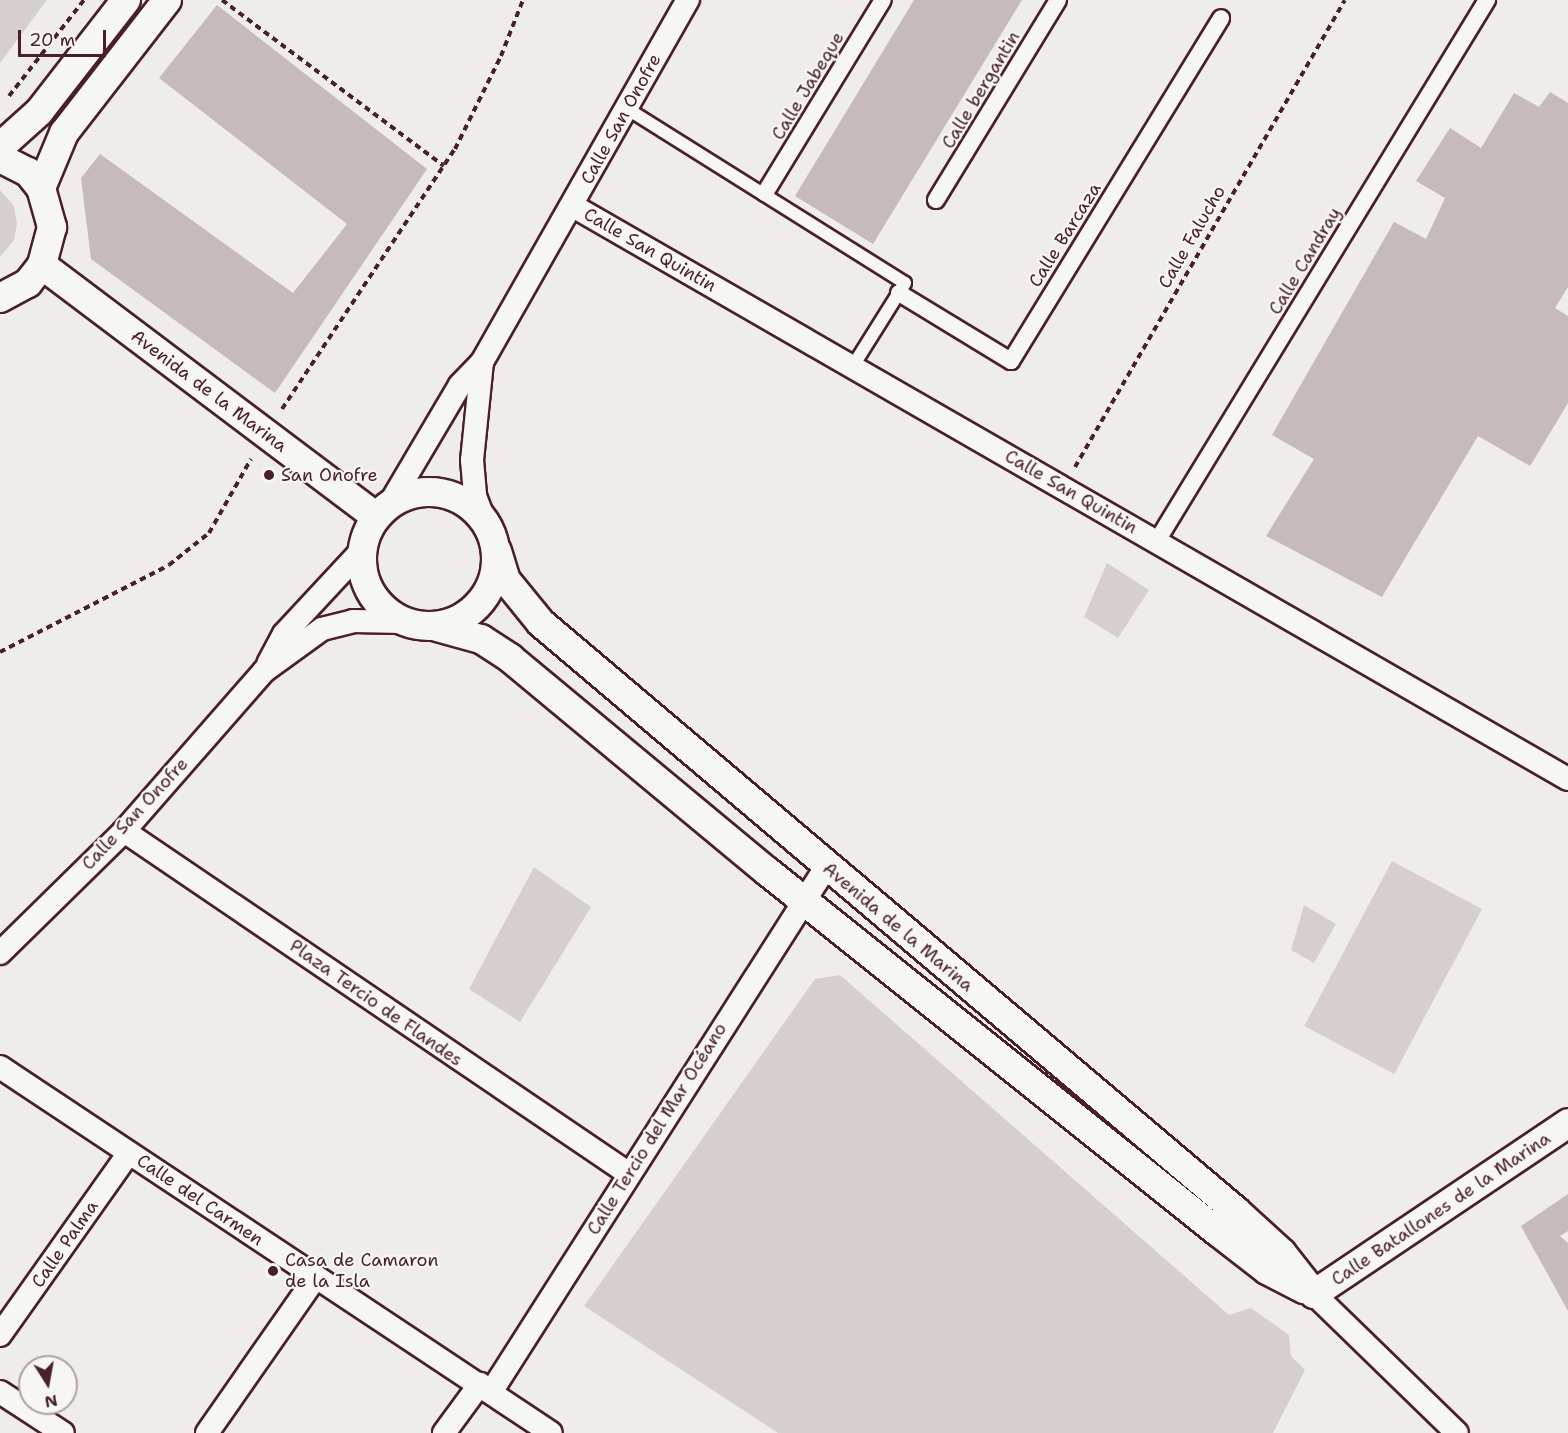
<!DOCTYPE html>
<meta charset="utf-8">
<style>
body{margin:0}
#map{position:relative;width:1568px;height:1433px;overflow:hidden;background:#efedea;font-family:"Shantell Sans",sans-serif}
div>[style]{position:absolute}
.green>*{inset:0;background:#d7cfce;transform-origin:0 0}
.building>*{inset:0;background:#c6babb}
.path>*{height:4px;margin-top:-2px;transform-origin:0;background:repeating-linear-gradient(90deg,#4a1f2b 0 6px,transparent 0 10.5px)}
.roads{filter:drop-shadow(2px 0 #4a1f2b) drop-shadow(-2px 0 #4a1f2b) drop-shadow(0 2px #4a1f2b) drop-shadow(0 -2px #4a1f2b)}
.service>*{height:12px;margin:-6px;padding:0 6px;transform-origin:6px;border-radius:6px;background:#f6f6f2}
.pedestrian>*{height:16px;margin:-8px;padding:0 8px;transform-origin:8px;border-radius:8px;background:#f6f6f2}
.minor>*{height:22px;margin:-11px;padding:0 11px;transform-origin:11px;border-radius:11px;background:#f6f6f2}
.tertiary>*{height:28px;margin:-14px;padding:0 14px;transform-origin:14px;border-radius:14px;background:#f6f6f2}
.tertiary>.ring{margin:-14px;padding:0;box-sizing:content-box;background:none;border:28px solid #f6f6f2;border-radius:50%}
.dots>*{width:16px;height:16px;translate:-50% -50%;box-sizing:border-box;border:3px solid #f6f6f2;border-radius:50%}
span{translate:-50% -50%;white-space:nowrap;text-align:center;line-height:1.15;-webkit-text-stroke:4.5px #f6f6f2;paint-order:stroke}
.street-label{font-size:18px;color:#4a1f2b}
.poi-label{font-size:18px;color:#4a1f2b}
.left{translate:0 -50%;text-align:left}
.north{position:absolute;left:18px;top:1355px;width:60px;height:60px;box-sizing:border-box;background:#f6f6f2;border:2px solid #b1a0a2;border-radius:50%;rotate:169deg;font-size:16px;font-weight:700;line-height:24px;text-align:center;color:#4a1f2b}
.north::after{content:'';display:block;margin:auto;width:21px;height:27px;background:#4a1f2b;clip-path:polygon(50% 0,100% 100%,50% 72%,0 100%)}
.scale{position:absolute;left:18px;top:30px;width:88px;height:27px;box-sizing:border-box;border:3px solid #4a1f2b;border-top:0;padding-left:8px;font-size:18px;line-height:21px;white-space:nowrap;color:#4a1f2b;-webkit-text-stroke:4px #f6f6f2;paint-order:stroke}
</style>
<div id="map">
<div class="green">
<div style="clip-path:polygon(0 0,47px 0,0 63px)"></div>
<div style="clip-path:polygon(0 190px,14px 206px,17px 224px,14px 240px,0 257px)"></div>
<div style="clip-path:polygon(1107px 563px,1149px 590px,1118px 638px,1084px 617px)"></div>
<div style="left:1392px;top:861px;width:102px;height:187px;rotate:28deg"></div>
<div style="clip-path:polygon(534px 867px,591px 907px,520px 1022px,469px 989px)"></div>
<div style="clip-path:polygon(1304px 905px,1336px 924px,1314px 963px,1291px 950px)"></div>
<div style="clip-path:polygon(840px 975px,1229px 1315px,1251px 1308px,1289px 1335px,1291px 1356px,1305px 1370px,1273px 1433px,778px 1433px,584px 1306px,815px 979px)"></div>
</div>
<div class="building">
<div style="clip-path:polygon(914px 0,1022px 0,873px 244px,795px 196px)"></div>
<div style="clip-path:polygon(217px 5px,427px 169px,275px 393px,91px 259px,81px 178px,100px 154px,293px 293px,347px 224px,159px 78px)"></div>
<div style="clip-path:polygon(1550px 92px,1568px 103px,1568px 287px,1555px 308px,1568px 316px,1568px 403px,1530px 466px,1478px 436px,1382px 597px,1266px 536px,1314px 459px,1272px 435px,1394px 222px,1426px 239px,1445px 198px,1416px 181px,1450px 128px,1481px 148px,1514px 93px,1539px 107px)"></div>
<div style="clip-path:polygon(1568px 1194px,1568px 1231px,1560px 1236px,1568px 1243px,1568px 1311px,1521px 1226px)"></div>
</div>
<div class="path">
<div style="left:222px;top:0;width:277px;rotate:36.8deg"></div>
<div style="left:9px;top:96px;width:122px;rotate:-52deg"></div>
<div style="left:282px;top:409px;width:312px;rotate:-56.4deg"></div>
<div style="left:455px;top:149px;width:104px;rotate:-63.7deg"></div>
<div style="left:501px;top:56px;width:60px;rotate:-68.6deg"></div>
<div style="left:1075px;top:467px;width:539px;rotate:-59.97deg"></div>
<div style="left:0;top:652px;width:190px;rotate:-27.2deg"></div>
<div style="left:169px;top:565px;width:51px;rotate:-38.7deg"></div>
<div style="left:209px;top:533px;width:85px;rotate:-60.4deg"></div>
</div>
<div class="roads">
<div class="service">
<div style="left:626px;top:108px;width:329px;rotate:32.1deg"></div>
<div style="left:905px;top:283px;width:98px;rotate:122.1deg"></div>
</div>
<div class="pedestrian">
<div style="left:765px;top:193px;width:226px;rotate:-58.6deg"></div>
<div style="left:936px;top:200px;width:234px;rotate:-58.6deg"></div>
<div style="left:899px;top:293px;width:131px;rotate:31.3deg"></div>
<div style="left:1011px;top:361px;width:402px;rotate:-58.5deg"></div>
<div style="left:1157px;top:541px;width:634px;rotate:-58.62deg"></div>
</div>
<div class="minor">
<div style="left:573px;top:206px;width:1148px;rotate:29.94deg"></div>
<div style="left:482px;top:362px;width:99px;rotate:95.8deg"></div>
<div style="left:472px;top:460px;width:36px;rotate:85deg"></div>
<div style="left:475px;top:496px;width:25px;rotate:69deg"></div>
<div style="left:389px;top:505px;width:139px;rotate:-59.4deg"></div>
<div style="left:460px;top:385px;width:32px;rotate:-46deg"></div>
<div style="left:482px;top:362px;width:417px;rotate:-60.4deg"></div>
<div style="left:268px;top:664px;width:34px;rotate:-62deg"></div>
<div style="left:284px;top:634px;width:115px;rotate:-47.1deg"></div>
<div style="left:124px;top:831px;width:610px;rotate:34.18deg"></div>
<div style="left:0;top:953px;width:174px;rotate:-44.5deg"></div>
<div style="left:124px;top:831px;width:213px;rotate:-48.8deg"></div>
<div style="left:264px;top:671px;width:72px;rotate:-35.9deg"></div>
<div style="left:322px;top:629px;width:32px;rotate:-14deg"></div>
<div style="left:353px;top:621px;width:49px;rotate:1.2deg"></div>
<div style="left:0;top:1067px;width:661px;rotate:33.59deg"></div>
<div style="left:1314px;top:1294px;width:199px;rotate:44.2deg"></div>
<div style="left:0;top:1335px;width:223px;rotate:-54.7deg"></div>
<div style="left:0;top:1392px;width:75px;rotate:33.1deg"></div>
<div style="left:491px;top:1392px;width:623px;rotate:-57.46deg"></div>
<div style="left:207px;top:1433px;width:190px;rotate:-55.1deg"></div>
<div style="left:444px;top:1433px;width:61px;rotate:-53.7deg"></div>
</div>
<div class="tertiary">
<div style="left:0;top:147px;width:52px;rotate:-41.9deg"></div>
<div style="left:39px;top:112px;width:142px;rotate:-52.2deg"></div>
<div style="left:0;top:158px;width:31px;rotate:27deg"></div>
<div style="left:28px;top:172px;width:21px;rotate:51deg"></div>
<div style="left:41px;top:188px;width:41px;rotate:74.2deg"></div>
<div style="left:52px;top:227px;width:39px;rotate:105deg"></div>
<div style="left:42px;top:265px;width:23px;rotate:128deg"></div>
<div style="left:28px;top:283px;width:32px;rotate:152deg"></div>
<div style="left:41px;top:188px;width:60px;rotate:-67.3deg"></div>
<div style="left:64px;top:133px;width:168px;rotate:-52.2deg"></div>
<div style="left:42px;top:265px;width:418px;rotate:37deg"></div>
<div class="ring" style="left:362px;top:492px;width:106px;height:106px"></div>
<div style="left:497px;top:551px;width:30px;rotate:73deg"></div>
<div style="left:506px;top:580px;width:55px;rotate:50.9deg"></div>
<div style="left:541px;top:623px;width:910px;rotate:40.23deg"></div>
<div style="left:1236px;top:1211px;width:62px;rotate:42.4deg"></div>
<div style="left:1282px;top:1253px;width:52px;rotate:52deg"></div>
<div style="left:437px;top:627px;width:46px;rotate:15.3deg"></div>
<div style="left:481px;top:639px;width:35px;rotate:33deg"></div>
<div style="left:510px;top:658px;width:335px;rotate:39.7deg"></div>
<div style="left:768px;top:872px;width:576px;rotate:38.66deg"></div>
<div style="left:1218px;top:1232px;width:62px;rotate:37.8deg"></div>
<div style="left:1267px;top:1270px;width:42px;rotate:27.2deg"></div>
<div style="left:1314px;top:1294px;width:306px;rotate:-33.9deg"></div>
</div>
</div>
<div class="dots">
<div style="left:269px;top:475px;background:#4a1f2b"></div>
<div style="left:273px;top:1271px;background:#4a1f2b"></div>
</div>
<div class="street-label">
<span style="left:808px;top:86px;rotate:-59deg">Calle Jabeque</span>
<span style="left:981px;top:90px;rotate:-59deg">Calle bergantin</span>
<span style="left:621px;top:119px;rotate:-61deg">Calle San Onofre</span>
<span style="left:1065px;top:235px;rotate:-58deg">Calle Barcaza</span>
<span style="left:1192px;top:237px;rotate:-60deg">Calle Falucho</span>
<span style="left:650px;top:250px;rotate:30deg">Calle San Quintin</span>
<span style="left:1305px;top:261px;rotate:-59deg">Calle Candray</span>
<span style="left:209px;top:391px;rotate:37deg">Avenida de la Marina</span>
<span style="left:1071px;top:492px;rotate:30deg">Calle San Quintin</span>
<span style="left:135px;top:814px;rotate:-47deg">Calle San Onofre</span>
<span style="left:898px;top:927px;rotate:40deg">Avenida de la Marina</span>
<span style="left:376px;top:1003px;rotate:35deg">Plaza Tercio de Flandes</span>
<span style="left:657px;top:1129px;rotate:-58deg">Calle Tercio del Mar Océano</span>
<span style="left:200px;top:1200px;rotate:34deg">Calle del Carmen</span>
<span style="left:1441px;top:1209px;rotate:-34deg">Calle Batallones de la Marina</span>
<span style="left:65px;top:1244px;rotate:-55deg">Calle Palma</span>
</div>
<div class="poi-label">
<span class="left" style="left:281px;top:475px">San Onofre</span>
<span class="left" style="left:285px;top:1271px">Casa de Camaron<br>de la Isla</span>
</div>
<div class="north">N</div>
<div class="scale">20 m</div>
</div>
